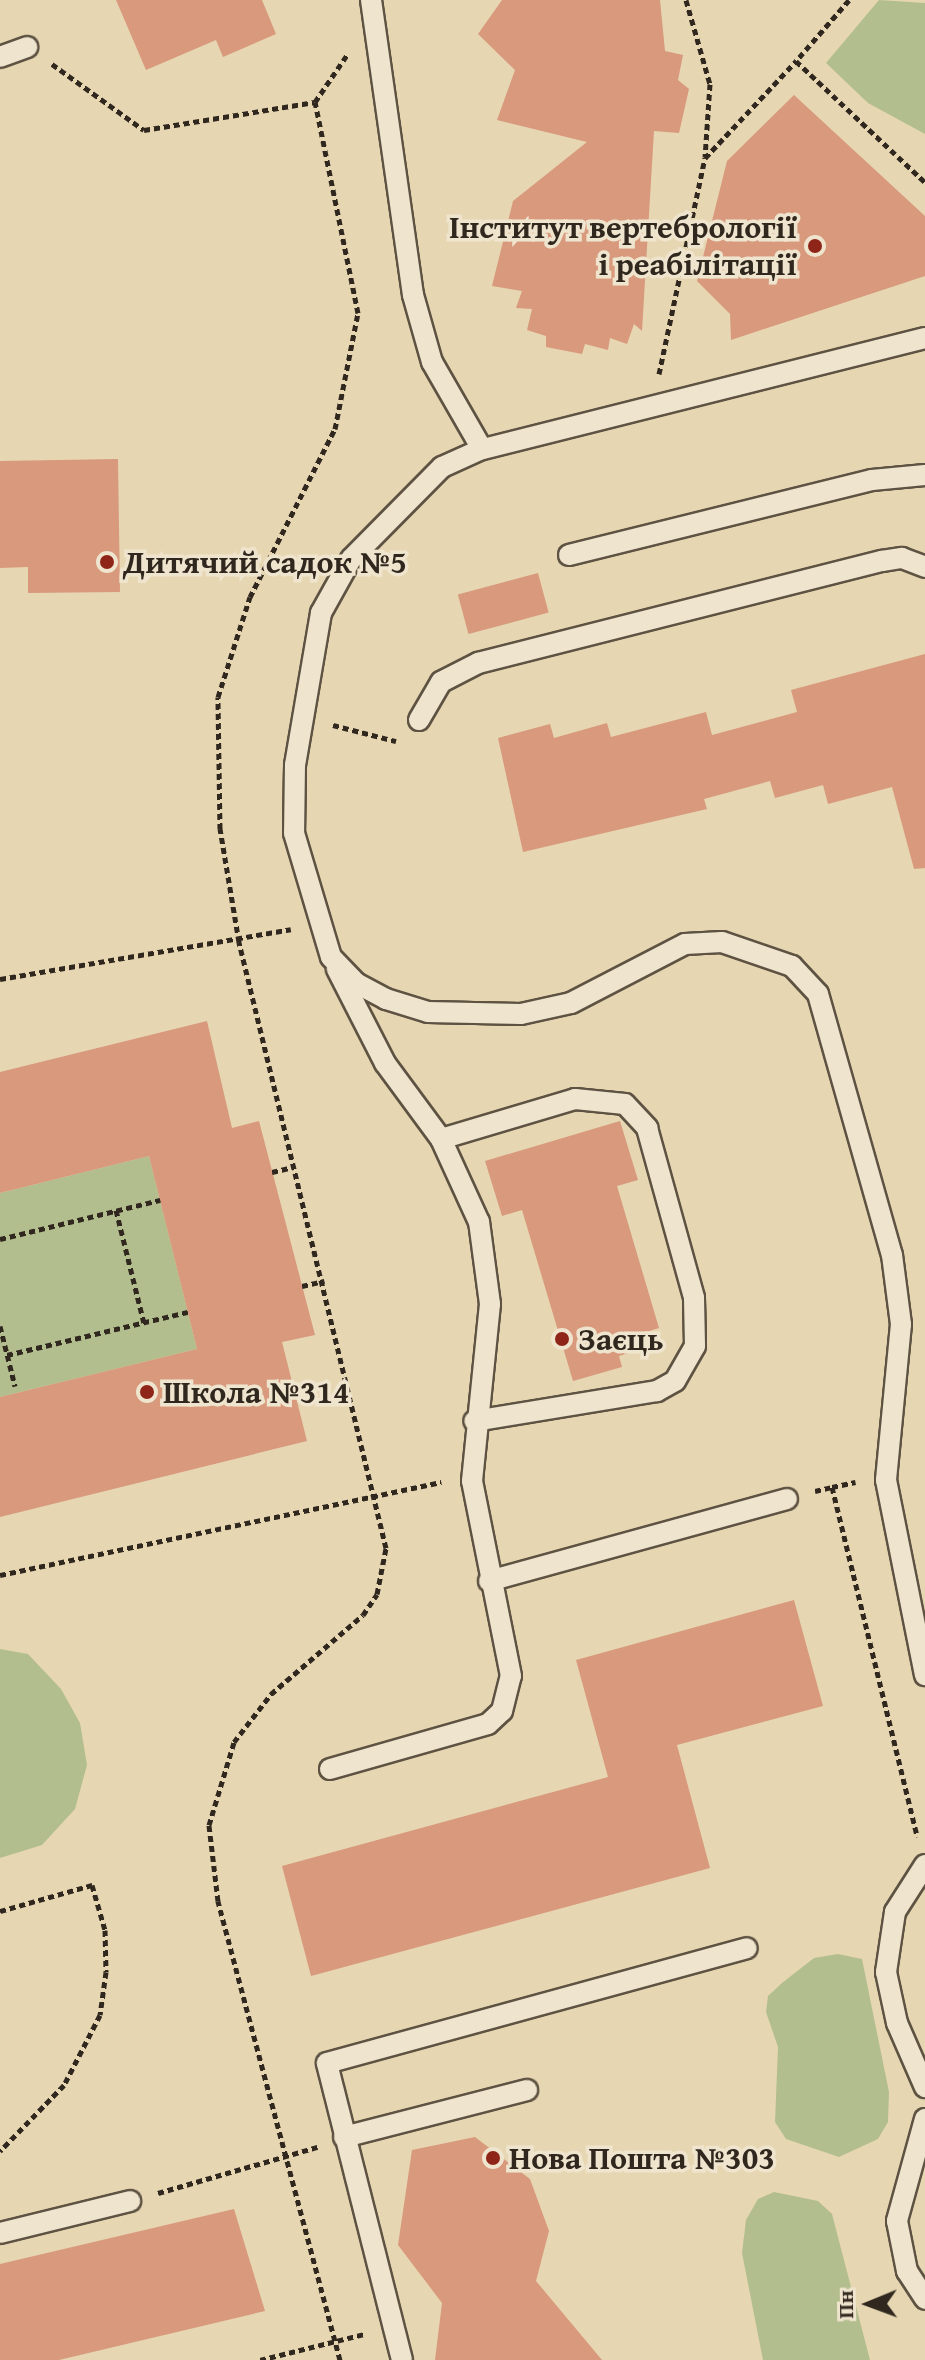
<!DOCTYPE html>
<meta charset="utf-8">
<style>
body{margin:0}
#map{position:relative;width:925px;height:2360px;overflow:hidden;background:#e6d6b2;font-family:"Gentium Book Plus",serif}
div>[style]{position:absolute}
.green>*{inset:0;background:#b3be8e}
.building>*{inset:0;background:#d8997d;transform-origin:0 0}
.path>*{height:5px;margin-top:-2.5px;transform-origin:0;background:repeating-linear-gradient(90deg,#30271e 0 6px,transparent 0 10px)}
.roads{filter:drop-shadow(2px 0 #5e5343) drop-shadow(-2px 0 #5e5343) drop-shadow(0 2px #5e5343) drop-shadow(0 -2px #5e5343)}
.lane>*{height:20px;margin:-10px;padding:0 10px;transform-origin:10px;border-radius:10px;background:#efe4cd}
.dots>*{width:22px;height:22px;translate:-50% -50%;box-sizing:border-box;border:4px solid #efe4cd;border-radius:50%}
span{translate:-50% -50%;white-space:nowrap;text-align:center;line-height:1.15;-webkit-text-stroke:7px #efe4cd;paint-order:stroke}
.poi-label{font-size:32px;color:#30271e;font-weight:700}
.right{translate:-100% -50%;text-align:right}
.left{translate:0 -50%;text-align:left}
.north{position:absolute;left:829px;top:2264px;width:80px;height:80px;-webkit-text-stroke:6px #efe4cd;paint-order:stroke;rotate:269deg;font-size:22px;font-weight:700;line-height:32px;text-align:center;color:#30271e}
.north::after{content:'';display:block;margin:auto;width:28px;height:36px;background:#30271e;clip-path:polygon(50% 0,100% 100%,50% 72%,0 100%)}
</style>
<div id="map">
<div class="green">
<div style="clip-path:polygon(879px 0,925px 3px,925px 134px,868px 103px,826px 63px)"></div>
<div style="clip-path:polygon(149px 1156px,197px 1349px,0 1397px,0 1193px)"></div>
<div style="clip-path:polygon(0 1649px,28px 1654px,61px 1689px,80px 1723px,87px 1765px,75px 1809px,42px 1845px,0 1858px)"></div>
<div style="clip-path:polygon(838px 1954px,862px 1959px,889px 2092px,888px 2122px,878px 2139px,839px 2157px,786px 2139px,775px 2122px,778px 2047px,766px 2012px,768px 1996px,782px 1983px,814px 1958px)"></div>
<div style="clip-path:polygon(774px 2192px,818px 2201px,832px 2214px,870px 2360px,763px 2360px,742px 2253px,746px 2220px,758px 2199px)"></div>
</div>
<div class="building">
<div style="clip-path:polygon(116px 0,262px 0,276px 34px,223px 57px,216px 40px,146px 70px)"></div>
<div style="clip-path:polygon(502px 0,660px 0,665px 51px,683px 55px,678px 80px,689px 89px,679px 133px,654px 131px,642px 331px,634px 324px,627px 344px,610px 338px,608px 350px,585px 344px,582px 354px,546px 347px,546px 336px,527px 330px,532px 309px,516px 308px,522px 291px,492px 286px,513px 201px,587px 142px,497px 120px,515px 70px,478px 34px)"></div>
<div style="clip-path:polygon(794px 95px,925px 216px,925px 276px,731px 340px,730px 314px,697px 281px,727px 161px)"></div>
<div style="clip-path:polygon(118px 459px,120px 592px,28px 593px,28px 567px,0 568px,0 461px)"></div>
<div style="left:538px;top:573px;width:41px;height:83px;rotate:75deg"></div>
<div style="clip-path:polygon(925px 654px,925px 868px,914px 869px,892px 787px,828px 804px,823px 785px,775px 798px,770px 781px,704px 799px,707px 809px,523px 852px,498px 738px,550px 724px,554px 738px,607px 723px,611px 737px,706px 712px,712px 735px,797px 712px,791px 690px)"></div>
<div style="clip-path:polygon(207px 1021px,232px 1128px,259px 1121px,315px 1335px,282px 1342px,307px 1441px,0 1517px,0 1397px,197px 1349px,149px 1156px,0 1193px,0 1072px)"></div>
<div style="clip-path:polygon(620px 1121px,638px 1180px,617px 1186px,659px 1328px,637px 1335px,641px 1349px,619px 1356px,622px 1367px,573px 1381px,522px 1210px,502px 1216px,485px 1161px)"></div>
<div style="clip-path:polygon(794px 1600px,823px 1706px,677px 1745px,710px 1868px,311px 1976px,282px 1866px,608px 1777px,576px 1660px)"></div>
<div style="clip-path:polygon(475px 2137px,530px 2179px,549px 2231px,536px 2281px,602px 2360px,435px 2360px,442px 2303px,398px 2245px,412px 2150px)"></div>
<div style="clip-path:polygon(234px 2209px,265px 2311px,59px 2360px,0 2360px,0 2264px)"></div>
</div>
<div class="path">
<div style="left:686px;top:0;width:87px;rotate:74.1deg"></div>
<div style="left:710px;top:84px;width:73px;rotate:93.9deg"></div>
<div style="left:849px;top:0;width:81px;rotate:131deg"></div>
<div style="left:796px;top:61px;width:177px;rotate:43.2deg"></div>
<div style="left:52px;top:64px;width:113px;rotate:35.7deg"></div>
<div style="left:144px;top:130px;width:173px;rotate:-9.3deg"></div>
<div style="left:659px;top:374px;width:221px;rotate:-78deg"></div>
<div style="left:705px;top:158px;width:133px;rotate:-46.8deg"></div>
<div style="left:333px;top:725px;width:65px;rotate:14.3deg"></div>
<div style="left:0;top:979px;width:295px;rotate:-9.7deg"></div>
<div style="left:272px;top:1172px;width:22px;rotate:-13deg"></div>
<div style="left:116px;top:1210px;width:116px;rotate:76.1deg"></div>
<div style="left:0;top:1239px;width:165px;rotate:-13.7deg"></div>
<div style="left:302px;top:1286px;width:23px;rotate:-13deg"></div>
<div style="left:0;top:1326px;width:62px;rotate:76deg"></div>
<div style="left:7px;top:1355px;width:186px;rotate:-13.4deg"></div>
<div style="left:832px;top:1487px;width:24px;rotate:-12deg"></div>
<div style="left:815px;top:1491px;width:17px;rotate:-13deg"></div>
<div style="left:832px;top:1487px;width:360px;rotate:76.3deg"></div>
<div style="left:0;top:1575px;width:451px;rotate:-11.9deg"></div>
<div style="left:0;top:1911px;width:96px;rotate:-15.8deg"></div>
<div style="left:92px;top:1885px;width:47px;rotate:73.9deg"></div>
<div style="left:105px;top:1930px;width:42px;rotate:88.6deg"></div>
<div style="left:106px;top:1972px;width:43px;rotate:97.9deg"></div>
<div style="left:100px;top:2015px;width:79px;rotate:117.2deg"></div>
<div style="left:64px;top:2085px;width:92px;rotate:134.1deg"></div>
<div style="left:158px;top:2193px;width:166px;rotate:-16.1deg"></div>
<div style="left:260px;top:2360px;width:107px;rotate:-14deg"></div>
<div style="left:340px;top:2360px;width:475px;rotate:-104.9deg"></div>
<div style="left:218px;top:1901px;width:77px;rotate:-96.8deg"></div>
<div style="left:209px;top:1825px;width:87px;rotate:-73.2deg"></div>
<div style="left:234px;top:1742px;width:61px;rotate:-52.4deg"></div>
<div style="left:271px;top:1694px;width:121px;rotate:-40.7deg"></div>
<div style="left:363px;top:1615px;width:25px;rotate:-56deg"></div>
<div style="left:377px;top:1594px;width:47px;rotate:-78.9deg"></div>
<div style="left:386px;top:1548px;width:624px;rotate:-103.64deg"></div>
<div style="left:239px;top:942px;width:115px;rotate:-99.5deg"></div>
<div style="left:220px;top:829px;width:132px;rotate:-90.9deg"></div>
<div style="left:218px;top:697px;width:105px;rotate:-72.3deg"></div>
<div style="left:250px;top:597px;width:188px;rotate:-63.2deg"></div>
<div style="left:335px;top:429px;width:118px;rotate:-78.8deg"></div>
<div style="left:358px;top:313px;width:215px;rotate:-101.5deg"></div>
<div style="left:315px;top:102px;width:57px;rotate:-55.8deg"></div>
</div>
<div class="roads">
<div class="lane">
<div style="left:371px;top:0;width:298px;rotate:81.9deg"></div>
<div style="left:413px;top:295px;width:70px;rotate:74.2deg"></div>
<div style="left:432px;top:362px;width:100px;rotate:60.1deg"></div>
<div style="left:0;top:57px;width:29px;rotate:-20deg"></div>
<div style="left:925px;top:338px;width:457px;rotate:165.9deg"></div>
<div style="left:482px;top:449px;width:44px;rotate:155.8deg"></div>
<div style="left:442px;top:467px;width:129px;rotate:134.7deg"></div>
<div style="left:351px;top:559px;width:62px;rotate:119.1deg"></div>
<div style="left:321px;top:613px;width:154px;rotate:99.7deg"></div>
<div style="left:295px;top:765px;width:68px;rotate:90.8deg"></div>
<div style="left:294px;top:833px;width:129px;rotate:73.4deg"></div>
<div style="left:331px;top:957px;width:36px;rotate:46deg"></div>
<div style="left:356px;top:983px;width:34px;rotate:28deg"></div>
<div style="left:386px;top:999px;width:44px;rotate:17.2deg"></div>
<div style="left:428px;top:1012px;width:93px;rotate:1.2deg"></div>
<div style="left:521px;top:1014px;width:51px;rotate:-12.4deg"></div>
<div style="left:571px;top:1003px;width:128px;rotate:-27.4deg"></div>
<div style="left:685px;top:944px;width:37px;rotate:-3deg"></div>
<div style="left:722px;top:942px;width:74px;rotate:18.9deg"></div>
<div style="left:792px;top:966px;width:38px;rotate:47deg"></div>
<div style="left:818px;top:994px;width:271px;rotate:74.2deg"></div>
<div style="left:892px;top:1255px;width:70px;rotate:82.6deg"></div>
<div style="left:901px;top:1324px;width:157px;rotate:95.5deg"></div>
<div style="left:886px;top:1480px;width:199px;rotate:78.7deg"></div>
<div style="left:569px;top:555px;width:312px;rotate:-13.9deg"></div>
<div style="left:872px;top:480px;width:53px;rotate:-5.4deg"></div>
<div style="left:419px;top:720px;width:44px;rotate:-59.9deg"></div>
<div style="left:441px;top:682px;width:42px;rotate:-27.2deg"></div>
<div style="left:478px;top:663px;width:417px;rotate:-14.2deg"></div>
<div style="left:882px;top:561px;width:20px;rotate:-9deg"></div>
<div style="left:902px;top:558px;width:25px;rotate:21deg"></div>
<div style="left:441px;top:1139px;width:140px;rotate:-16.6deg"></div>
<div style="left:575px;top:1099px;width:50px;rotate:5.7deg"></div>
<div style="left:625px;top:1104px;width:33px;rotate:47deg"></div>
<div style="left:647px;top:1128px;width:176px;rotate:74.5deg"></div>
<div style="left:694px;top:1298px;width:48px;rotate:88.8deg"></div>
<div style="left:695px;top:1346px;width:40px;rotate:119.7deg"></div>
<div style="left:675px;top:1381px;width:21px;rotate:151deg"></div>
<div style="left:657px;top:1391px;width:185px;rotate:170.7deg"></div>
<div style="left:489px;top:1581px;width:309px;rotate:-15.4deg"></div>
<div style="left:330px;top:1769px;width:164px;rotate:-15.9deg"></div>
<div style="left:488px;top:1724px;width:19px;rotate:-43deg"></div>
<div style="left:502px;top:1711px;width:36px;rotate:-76deg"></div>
<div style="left:511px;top:1676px;width:199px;rotate:-101.3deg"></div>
<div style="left:472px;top:1481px;width:178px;rotate:-84.2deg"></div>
<div style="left:490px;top:1304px;width:83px;rotate:-97.6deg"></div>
<div style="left:479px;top:1222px;width:91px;rotate:-114.6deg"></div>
<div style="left:441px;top:1139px;width:94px;rotate:-126.4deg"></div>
<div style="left:385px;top:1063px;width:106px;rotate:-117.1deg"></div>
<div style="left:925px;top:1865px;width:56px;rotate:122.6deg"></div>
<div style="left:895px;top:1912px;width:61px;rotate:98.5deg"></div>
<div style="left:886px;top:1972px;width:52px;rotate:77.8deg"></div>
<div style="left:897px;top:2023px;width:70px;rotate:66.4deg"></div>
<div style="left:925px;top:2119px;width:106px;rotate:105.4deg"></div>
<div style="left:897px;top:2221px;width:51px;rotate:78.7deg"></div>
<div style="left:907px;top:2271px;width:33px;rotate:57deg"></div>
<div style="left:344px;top:2137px;width:189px;rotate:-14.4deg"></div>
<div style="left:0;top:2233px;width:134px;rotate:-13.8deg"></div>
<div style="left:402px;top:2360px;width:306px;rotate:-104.2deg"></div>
<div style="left:327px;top:2063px;width:435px;rotate:-15.3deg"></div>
</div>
</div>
<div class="dots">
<div style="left:815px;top:246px;background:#8f2418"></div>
<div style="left:107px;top:562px;background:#8f2418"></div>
<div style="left:562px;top:1339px;background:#8f2418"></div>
<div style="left:147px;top:1392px;background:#8f2418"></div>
<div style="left:493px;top:2158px;background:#8f2418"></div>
</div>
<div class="poi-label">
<span class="right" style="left:797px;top:246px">Інститут вертебрології<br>і реабілітації</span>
<span class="left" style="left:123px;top:562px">Дитячий садок №5</span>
<span class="left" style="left:578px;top:1339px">Заєць</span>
<span class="left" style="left:163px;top:1392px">Школа №314</span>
<span class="left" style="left:509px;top:2158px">Нова Пошта №303</span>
</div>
<div class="north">Пн</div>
</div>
